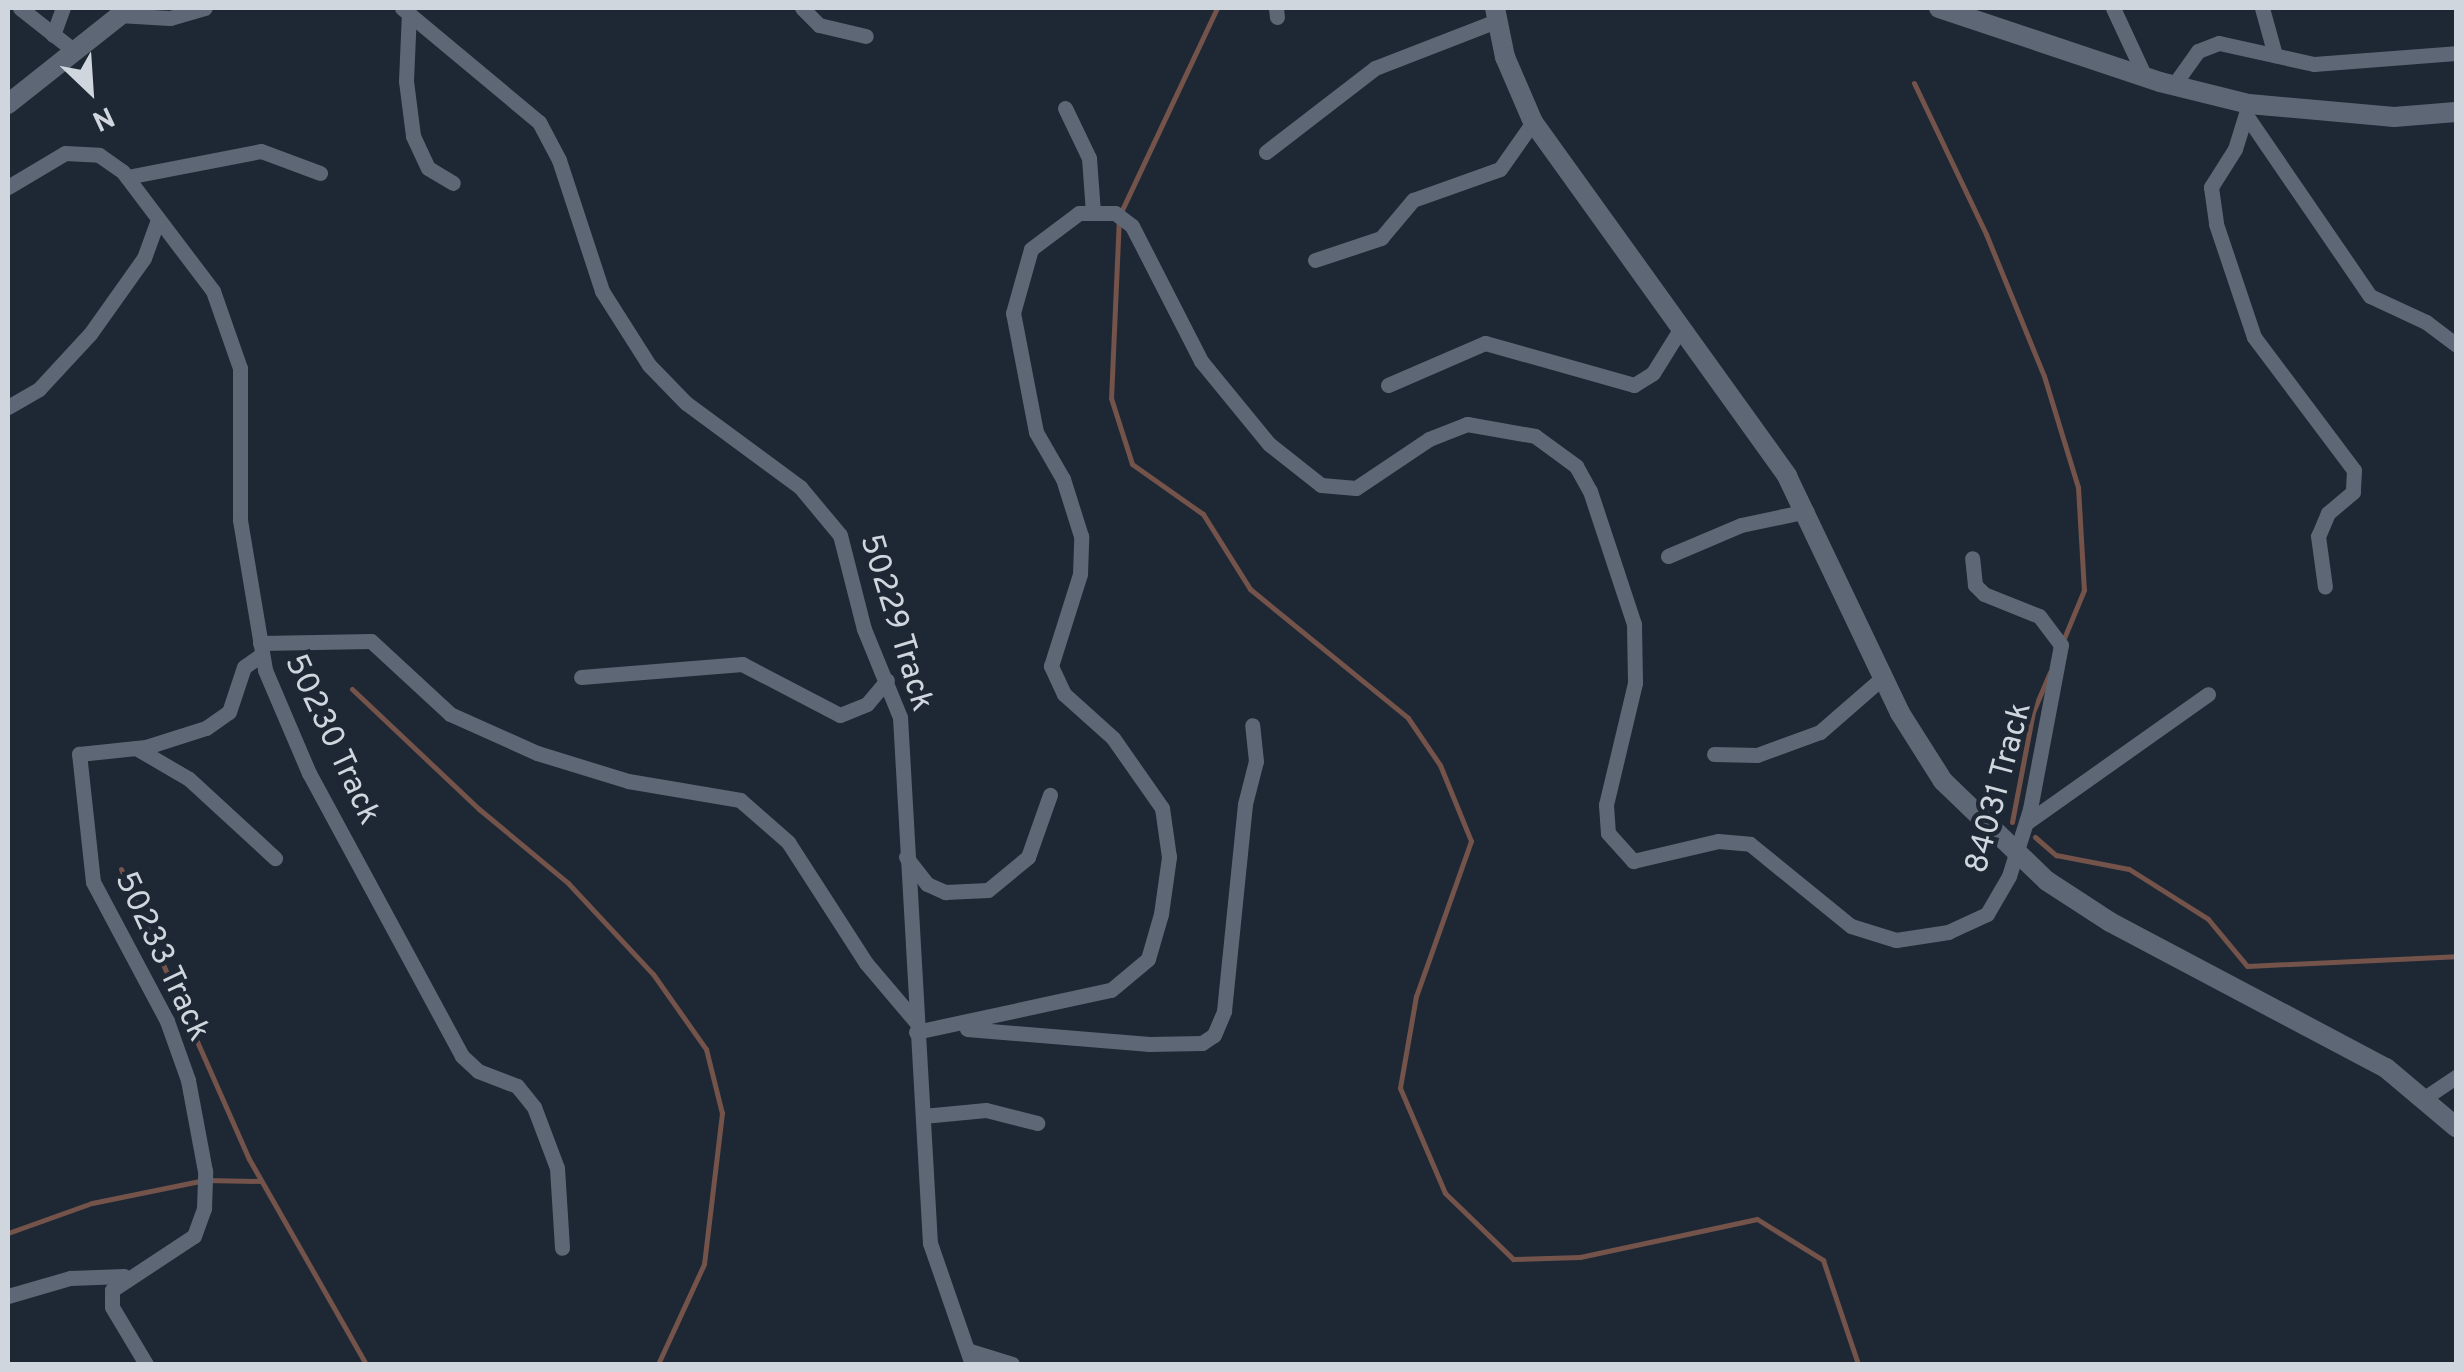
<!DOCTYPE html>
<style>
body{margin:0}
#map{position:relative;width:2464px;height:1372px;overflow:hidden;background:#1e2734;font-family:Overpass,sans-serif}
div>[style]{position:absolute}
.stream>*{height:5px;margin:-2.5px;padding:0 2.5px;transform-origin:2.5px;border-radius:2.5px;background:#73534a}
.street>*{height:15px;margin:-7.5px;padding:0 7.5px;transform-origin:7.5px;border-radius:7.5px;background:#5d6776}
.secondary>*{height:20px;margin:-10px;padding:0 10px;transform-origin:10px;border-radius:10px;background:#5d6776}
span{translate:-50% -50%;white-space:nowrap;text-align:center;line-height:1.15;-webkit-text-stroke:9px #1e2734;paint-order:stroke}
.street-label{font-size:32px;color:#d0d6de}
.frame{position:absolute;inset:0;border:10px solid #d0d6de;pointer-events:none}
.north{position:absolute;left:40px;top:40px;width:100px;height:100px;-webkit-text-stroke:8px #1e2734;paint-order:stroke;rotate:155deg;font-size:28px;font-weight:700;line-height:40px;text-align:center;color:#d0d6de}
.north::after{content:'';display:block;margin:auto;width:35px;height:45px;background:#d0d6de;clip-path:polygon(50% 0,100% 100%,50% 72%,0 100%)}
</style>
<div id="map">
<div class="stream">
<div style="left:1217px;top:8px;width:230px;rotate:115.2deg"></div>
<div style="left:1119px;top:216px;width:182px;rotate:92.5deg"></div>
<div style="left:1111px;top:398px;width:69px;rotate:72.3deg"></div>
<div style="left:1132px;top:464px;width:87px;rotate:35.2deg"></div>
<div style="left:1203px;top:514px;width:89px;rotate:57.9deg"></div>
<div style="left:1250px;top:589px;width:204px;rotate:39.2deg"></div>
<div style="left:1408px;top:718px;width:57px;rotate:55.8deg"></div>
<div style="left:1440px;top:765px;width:82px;rotate:67.8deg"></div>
<div style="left:1471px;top:841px;width:164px;rotate:109.5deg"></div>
<div style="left:1416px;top:996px;width:93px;rotate:99.9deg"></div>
<div style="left:1400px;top:1088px;width:114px;rotate:66.8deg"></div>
<div style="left:1445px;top:1193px;width:95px;rotate:44.1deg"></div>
<div style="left:1513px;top:1259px;width:67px;rotate:-1.7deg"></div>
<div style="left:1580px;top:1257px;width:181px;rotate:-12.1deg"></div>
<div style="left:1757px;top:1219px;width:78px;rotate:31.8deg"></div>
<div style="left:1823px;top:1260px;width:110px;rotate:71.4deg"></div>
<div style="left:1914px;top:83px;width:167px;rotate:64.5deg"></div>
<div style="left:1986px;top:234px;width:153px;rotate:67.8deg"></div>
<div style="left:2044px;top:376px;width:116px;rotate:73deg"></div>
<div style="left:2078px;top:487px;width:103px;rotate:86.7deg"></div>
<div style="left:2084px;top:590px;width:57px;rotate:112.5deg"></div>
<div style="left:352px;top:689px;width:175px;rotate:43.4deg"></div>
<div style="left:479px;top:809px;width:116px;rotate:39.7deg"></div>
<div style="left:568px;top:883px;width:125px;rotate:47deg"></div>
<div style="left:653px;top:974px;width:92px;rotate:54.8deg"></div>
<div style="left:706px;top:1049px;width:66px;rotate:76deg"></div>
<div style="left:722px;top:1113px;width:152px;rotate:96.8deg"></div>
<div style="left:704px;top:1264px;width:110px;rotate:114.7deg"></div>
<div style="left:2012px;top:822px;width:112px;rotate:-79.2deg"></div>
<div style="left:2033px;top:712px;width:43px;rotate:-67deg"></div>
<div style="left:2035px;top:837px;width:28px;rotate:41deg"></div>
<div style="left:2056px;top:855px;width:74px;rotate:10.9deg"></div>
<div style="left:2129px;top:869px;width:93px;rotate:32.3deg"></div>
<div style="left:2208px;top:919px;width:61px;rotate:50.3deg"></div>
<div style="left:2247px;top:966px;width:209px;rotate:-2.7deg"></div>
<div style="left:121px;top:869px;width:317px;rotate:66.2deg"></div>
<div style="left:249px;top:1159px;width:236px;rotate:60.3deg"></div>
<div style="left:8px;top:1233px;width:89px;rotate:-19.7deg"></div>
<div style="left:92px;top:1203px;width:115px;rotate:-11.5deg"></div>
<div style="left:205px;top:1180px;width:55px;rotate:1deg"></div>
</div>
<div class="street">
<div style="left:20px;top:8px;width:66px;rotate:38.3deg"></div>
<div style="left:402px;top:8px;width:178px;rotate:39.8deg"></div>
<div style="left:539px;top:122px;width:43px;rotate:62.2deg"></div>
<div style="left:559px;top:160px;width:138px;rotate:71.8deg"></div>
<div style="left:602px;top:291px;width:88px;rotate:57.6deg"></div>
<div style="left:649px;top:365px;width:53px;rotate:45.8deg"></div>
<div style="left:686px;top:403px;width:142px;rotate:36.4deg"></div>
<div style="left:800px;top:487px;width:62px;rotate:50.2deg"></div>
<div style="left:840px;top:535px;width:97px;rotate:75.7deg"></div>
<div style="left:864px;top:629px;width:95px;rotate:67.8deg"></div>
<div style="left:900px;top:717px;width:527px;rotate:86.74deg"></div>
<div style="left:930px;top:1243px;width:128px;rotate:70.9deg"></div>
<div style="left:802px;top:8px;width:24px;rotate:45deg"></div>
<div style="left:819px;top:25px;width:48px;rotate:13.2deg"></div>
<div style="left:1276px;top:8px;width:9px;rotate:84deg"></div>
<div style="left:2113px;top:8px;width:76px;rotate:65.1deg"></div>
<div style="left:2262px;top:8px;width:49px;rotate:74.5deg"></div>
<div style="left:409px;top:12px;width:69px;rotate:92.5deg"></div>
<div style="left:406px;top:81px;width:55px;rotate:82.7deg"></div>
<div style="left:413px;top:136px;width:35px;rotate:65deg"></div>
<div style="left:428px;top:168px;width:29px;rotate:31deg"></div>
<div style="left:118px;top:15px;width:52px;rotate:3.3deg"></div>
<div style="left:170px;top:18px;width:36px;rotate:-16deg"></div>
<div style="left:53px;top:35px;width:29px;rotate:-70deg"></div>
<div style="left:2173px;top:86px;width:43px;rotate:-54.5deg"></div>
<div style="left:2198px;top:51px;width:22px;rotate:-21deg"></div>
<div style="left:2219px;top:43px;width:97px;rotate:12.5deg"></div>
<div style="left:2314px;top:64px;width:142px;rotate:-4.4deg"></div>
<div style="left:2249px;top:104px;width:47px;rotate:107.3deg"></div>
<div style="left:2235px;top:149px;width:45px;rotate:122.3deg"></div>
<div style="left:2211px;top:187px;width:37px;rotate:82deg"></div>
<div style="left:2216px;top:224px;width:119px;rotate:71.4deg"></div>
<div style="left:2254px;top:337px;width:166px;rotate:53.1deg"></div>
<div style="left:2354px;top:470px;width:22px;rotate:93deg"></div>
<div style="left:2353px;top:492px;width:33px;rotate:140deg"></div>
<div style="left:2328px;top:513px;width:25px;rotate:113deg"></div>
<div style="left:2318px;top:536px;width:51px;rotate:82.2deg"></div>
<div style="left:1065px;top:108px;width:55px;rotate:64.4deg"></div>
<div style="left:1089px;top:158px;width:54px;rotate:85.8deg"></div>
<div style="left:2246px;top:115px;width:219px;rotate:55.6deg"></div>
<div style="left:2370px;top:296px;width:62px;rotate:24.9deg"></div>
<div style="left:2426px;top:322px;width:38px;rotate:37deg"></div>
<div style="left:1266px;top:152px;width:138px;rotate:-37.6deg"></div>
<div style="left:1375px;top:68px;width:130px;rotate:-21.2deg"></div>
<div style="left:127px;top:177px;width:136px;rotate:-11deg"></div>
<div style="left:261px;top:151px;width:63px;rotate:20.4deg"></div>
<div style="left:8px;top:187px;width:66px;rotate:-30.8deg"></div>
<div style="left:65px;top:153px;width:34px;rotate:3deg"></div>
<div style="left:99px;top:155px;width:29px;rotate:35deg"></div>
<div style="left:123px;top:172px;width:149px;rotate:52.9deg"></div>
<div style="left:213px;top:291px;width:82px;rotate:70.7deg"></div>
<div style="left:240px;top:368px;width:152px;rotate:90deg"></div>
<div style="left:240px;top:520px;width:152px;rotate:80.5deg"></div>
<div style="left:265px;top:670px;width:112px;rotate:66.9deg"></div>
<div style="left:309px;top:773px;width:322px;rotate:61.6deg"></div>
<div style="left:462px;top:1056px;width:22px;rotate:43deg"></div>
<div style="left:478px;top:1071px;width:42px;rotate:21deg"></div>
<div style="left:517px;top:1086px;width:27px;rotate:51deg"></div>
<div style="left:534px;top:1107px;width:65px;rotate:69.3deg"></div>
<div style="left:557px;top:1168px;width:80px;rotate:86.4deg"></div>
<div style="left:1315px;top:260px;width:70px;rotate:-18.4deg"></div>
<div style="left:1381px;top:238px;width:50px;rotate:-49.9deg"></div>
<div style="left:1413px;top:200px;width:92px;rotate:-19.6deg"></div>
<div style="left:1500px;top:169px;width:57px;rotate:-54.9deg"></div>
<div style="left:1388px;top:385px;width:106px;rotate:-23.4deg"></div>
<div style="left:1485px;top:343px;width:155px;rotate:15.7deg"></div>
<div style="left:1634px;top:385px;width:22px;rotate:-32deg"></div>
<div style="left:1653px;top:373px;width:53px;rotate:-58.1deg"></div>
<div style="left:8px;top:407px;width:36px;rotate:-30deg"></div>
<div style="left:39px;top:389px;width:75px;rotate:-47.2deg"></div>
<div style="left:90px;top:334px;width:93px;rotate:-54.6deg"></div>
<div style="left:144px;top:258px;width:38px;rotate:-70deg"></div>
<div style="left:1668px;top:556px;width:79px;rotate:-23deg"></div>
<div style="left:1741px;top:525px;width:67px;rotate:-12deg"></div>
<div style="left:260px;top:643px;width:111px;rotate:-1deg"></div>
<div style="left:371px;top:641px;width:108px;rotate:42.7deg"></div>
<div style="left:450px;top:714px;width:95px;rotate:24.1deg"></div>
<div style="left:537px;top:753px;width:95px;rotate:17.1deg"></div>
<div style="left:628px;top:781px;width:114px;rotate:9.6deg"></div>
<div style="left:740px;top:800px;width:64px;rotate:41.2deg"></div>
<div style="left:788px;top:842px;width:144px;rotate:57.2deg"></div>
<div style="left:866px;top:963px;width:77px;rotate:49.7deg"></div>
<div style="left:581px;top:677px;width:162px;rotate:-4.6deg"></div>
<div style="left:742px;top:664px;width:110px;rotate:27.5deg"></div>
<div style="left:840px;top:715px;width:29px;rotate:-22deg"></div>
<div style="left:867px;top:704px;width:31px;rotate:-50deg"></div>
<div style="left:136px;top:748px;width:61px;rotate:30.3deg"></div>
<div style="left:189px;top:779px;width:117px;rotate:42.6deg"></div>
<div style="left:1714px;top:754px;width:43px;rotate:1.3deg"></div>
<div style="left:1757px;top:755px;width:67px;rotate:-20.1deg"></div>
<div style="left:1820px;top:732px;width:84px;rotate:-41.1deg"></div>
<div style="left:2026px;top:823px;width:223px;rotate:-35.3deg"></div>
<div style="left:906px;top:857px;width:34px;rotate:52deg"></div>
<div style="left:927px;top:884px;width:20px;rotate:24deg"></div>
<div style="left:945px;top:892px;width:43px;rotate:-2.7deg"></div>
<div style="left:988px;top:890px;width:52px;rotate:-39.5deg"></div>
<div style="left:1028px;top:857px;width:66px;rotate:-70.5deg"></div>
<div style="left:967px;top:1029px;width:183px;rotate:4.7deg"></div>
<div style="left:1149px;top:1044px;width:53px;rotate:-1.1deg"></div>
<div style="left:1202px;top:1043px;width:14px;rotate:-34deg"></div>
<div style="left:1214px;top:1035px;width:26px;rotate:-67deg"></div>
<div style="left:1224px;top:1011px;width:208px;rotate:-84.2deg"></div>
<div style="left:1245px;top:804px;width:44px;rotate:-75.7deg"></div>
<div style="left:1256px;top:761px;width:36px;rotate:-96deg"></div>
<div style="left:916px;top:1032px;width:199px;rotate:-12.2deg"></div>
<div style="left:1111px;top:990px;width:48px;rotate:-40deg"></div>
<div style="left:1148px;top:959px;width:47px;rotate:-73.9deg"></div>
<div style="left:1161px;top:914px;width:58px;rotate:-82deg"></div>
<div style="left:1169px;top:857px;width:49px;rotate:-98.1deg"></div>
<div style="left:1162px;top:808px;width:85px;rotate:-125deg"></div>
<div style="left:1113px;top:738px;width:66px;rotate:-138.1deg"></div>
<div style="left:1064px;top:694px;width:31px;rotate:-115deg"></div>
<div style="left:1051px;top:666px;width:96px;rotate:-72.5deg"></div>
<div style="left:1080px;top:574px;width:38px;rotate:-88deg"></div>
<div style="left:1081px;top:536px;width:60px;rotate:-107.5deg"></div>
<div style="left:1063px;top:479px;width:54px;rotate:-119.9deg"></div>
<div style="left:1036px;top:432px;width:121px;rotate:-100.9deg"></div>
<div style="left:1013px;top:313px;width:66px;rotate:-74.3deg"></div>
<div style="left:1031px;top:249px;width:60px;rotate:-36.9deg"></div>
<div style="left:1079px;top:213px;width:36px"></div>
<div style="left:1115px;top:213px;width:21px;rotate:37deg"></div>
<div style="left:1132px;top:226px;width:152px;rotate:62.9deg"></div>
<div style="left:1201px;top:361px;width:107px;rotate:50.7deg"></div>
<div style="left:1269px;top:444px;width:66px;rotate:38.3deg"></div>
<div style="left:1321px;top:485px;width:35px;rotate:5deg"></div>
<div style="left:1356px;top:488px;width:88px;rotate:-33.9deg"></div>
<div style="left:1429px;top:439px;width:41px;rotate:-21.5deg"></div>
<div style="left:1467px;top:424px;width:69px;rotate:10deg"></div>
<div style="left:1535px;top:436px;width:51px;rotate:36.2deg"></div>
<div style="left:1576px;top:466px;width:29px;rotate:61deg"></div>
<div style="left:1590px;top:491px;width:140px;rotate:71.7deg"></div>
<div style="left:1634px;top:624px;width:59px;rotate:89deg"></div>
<div style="left:1635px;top:683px;width:125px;rotate:103.4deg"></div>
<div style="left:1606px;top:805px;width:28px;rotate:86deg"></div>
<div style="left:1608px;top:833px;width:38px;rotate:48deg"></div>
<div style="left:1633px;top:861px;width:87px;rotate:-13.2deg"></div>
<div style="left:1718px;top:841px;width:32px;rotate:5deg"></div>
<div style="left:1750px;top:844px;width:130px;rotate:39.1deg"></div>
<div style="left:1851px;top:926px;width:47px;rotate:17.3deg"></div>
<div style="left:1896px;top:940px;width:53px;rotate:-8.7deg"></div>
<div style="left:1948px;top:932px;width:43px;rotate:-24.8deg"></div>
<div style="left:1987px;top:914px;width:44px;rotate:-59.9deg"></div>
<div style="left:2009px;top:876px;width:70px;rotate:-72.6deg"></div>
<div style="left:2030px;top:809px;width:167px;rotate:-79.3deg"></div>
<div style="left:2061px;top:645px;width:36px;rotate:-127deg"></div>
<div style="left:2039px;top:616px;width:59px;rotate:-158.2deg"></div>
<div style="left:1984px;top:594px;width:13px;rotate:-135deg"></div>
<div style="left:1975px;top:585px;width:27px;rotate:-96deg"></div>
<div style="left:2426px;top:1097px;width:36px;rotate:-34deg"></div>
<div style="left:923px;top:1116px;width:63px;rotate:-5.4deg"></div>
<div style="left:986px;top:1110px;width:53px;rotate:14.3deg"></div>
<div style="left:8px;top:1296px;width:65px;rotate:-16.2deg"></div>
<div style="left:70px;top:1278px;width:54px;rotate:-2.1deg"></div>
<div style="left:970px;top:1351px;width:44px;rotate:17.2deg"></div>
<div style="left:146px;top:1364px;width:66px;rotate:-120.8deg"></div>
<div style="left:112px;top:1307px;width:17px;rotate:-90deg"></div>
<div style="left:112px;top:1290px;width:98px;rotate:-33.4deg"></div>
<div style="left:194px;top:1236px;width:30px;rotate:-70deg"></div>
<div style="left:204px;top:1208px;width:37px;rotate:-88deg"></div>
<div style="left:205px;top:1171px;width:93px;rotate:-100.6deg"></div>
<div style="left:188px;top:1080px;width:63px;rotate:-109.6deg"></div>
<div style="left:167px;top:1021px;width:157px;rotate:-118deg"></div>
<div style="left:93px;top:882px;width:129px;rotate:-96.2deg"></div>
<div style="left:79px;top:754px;width:67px;rotate:-6deg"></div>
<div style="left:146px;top:747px;width:63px;rotate:-17.6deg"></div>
<div style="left:206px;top:728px;width:28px;rotate:-35deg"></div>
<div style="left:229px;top:712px;width:47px;rotate:-71.6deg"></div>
<div style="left:244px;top:667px;width:21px;rotate:-35deg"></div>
</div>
<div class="secondary">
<div style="left:1495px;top:8px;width:50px;rotate:78.5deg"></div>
<div style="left:1505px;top:57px;width:71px;rotate:66.7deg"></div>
<div style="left:1533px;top:122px;width:436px;rotate:54.3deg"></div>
<div style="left:1787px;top:476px;width:263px;rotate:64.5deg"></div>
<div style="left:1900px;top:713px;width:80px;rotate:57.7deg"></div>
<div style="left:1943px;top:781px;width:144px;rotate:43.9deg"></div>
<div style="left:2047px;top:881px;width:75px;rotate:33.1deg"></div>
<div style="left:2110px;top:922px;width:312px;rotate:27.9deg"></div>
<div style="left:2386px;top:1068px;width:92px;rotate:40.1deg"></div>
<div style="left:1939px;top:8px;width:233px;rotate:18.5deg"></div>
<div style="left:2160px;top:82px;width:92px;rotate:13.9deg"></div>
<div style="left:2249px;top:104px;width:146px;rotate:5.1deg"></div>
<div style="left:2394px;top:117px;width:62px;rotate:-4.6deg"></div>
<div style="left:8px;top:104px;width:154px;rotate:-38.4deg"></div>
</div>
<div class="street-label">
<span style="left:895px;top:623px;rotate:73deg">50229 Track</span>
<span style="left:331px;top:740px;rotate:65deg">50230 Track</span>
<span style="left:2000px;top:788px;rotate:-75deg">84031 Track</span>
<span style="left:161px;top:957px;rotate:65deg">50233 Track</span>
</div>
<div class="frame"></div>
<div class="north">N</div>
</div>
